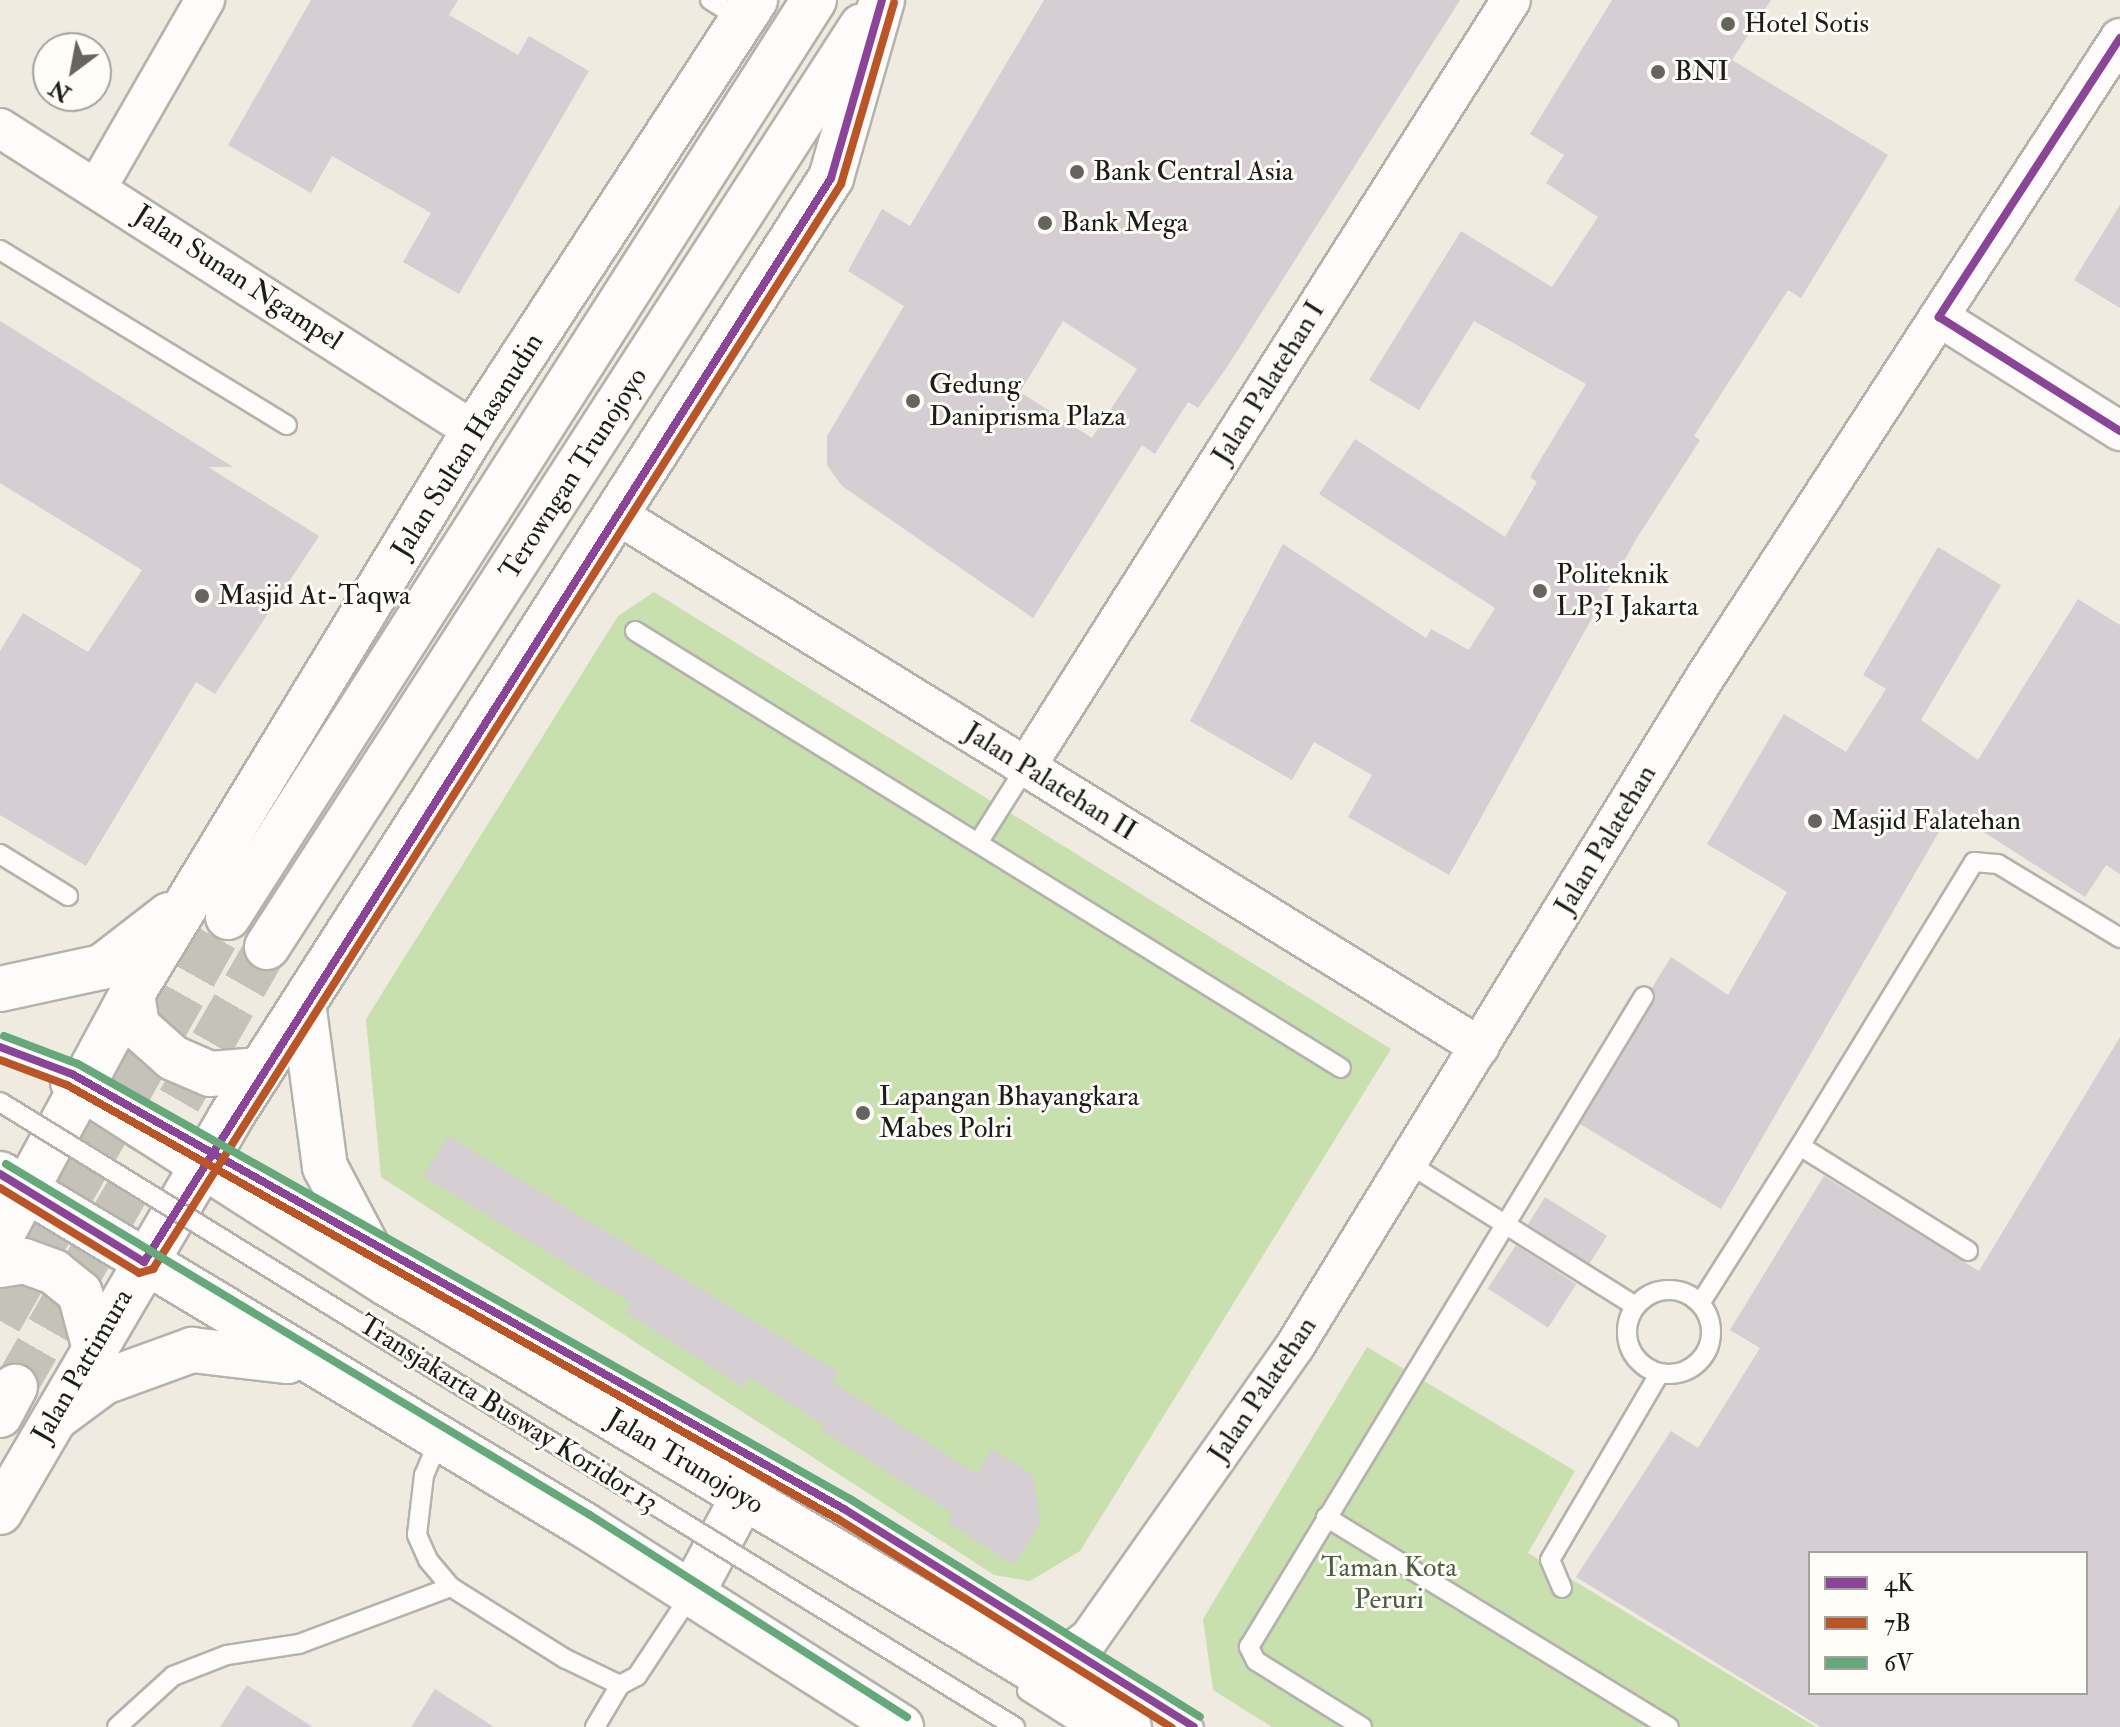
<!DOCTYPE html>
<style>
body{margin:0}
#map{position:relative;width:2120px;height:1727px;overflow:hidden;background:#efebe1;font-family:"IM FELL Double Pica",serif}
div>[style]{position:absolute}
.green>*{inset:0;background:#c7e0ae}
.building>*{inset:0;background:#d5ced2;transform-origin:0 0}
.primary-tunnel>*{height:44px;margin-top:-22px;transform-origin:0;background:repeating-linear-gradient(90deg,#c5c2ba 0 44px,transparent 0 66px)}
.roads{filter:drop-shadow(2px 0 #b4b2ac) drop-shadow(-2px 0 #b4b2ac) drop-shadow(0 2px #b4b2ac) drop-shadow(0 -2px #b4b2ac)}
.lane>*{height:18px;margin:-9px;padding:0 9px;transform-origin:9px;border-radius:9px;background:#fdfcfa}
.lane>.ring{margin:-9px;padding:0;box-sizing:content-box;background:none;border:18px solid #fdfcfa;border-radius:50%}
.street>*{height:38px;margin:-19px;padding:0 19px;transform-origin:19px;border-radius:19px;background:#fdfcfa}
.primary>*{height:44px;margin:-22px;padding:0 22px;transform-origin:22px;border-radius:22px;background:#fdfcfa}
.bridges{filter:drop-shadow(2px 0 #b4b2ac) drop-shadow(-2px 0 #b4b2ac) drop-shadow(0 2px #b4b2ac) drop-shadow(0 -2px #b4b2ac)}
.lane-bridge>*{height:18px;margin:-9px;padding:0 9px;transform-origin:9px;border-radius:9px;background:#fdfcfa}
.bus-1>*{height:8px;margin:-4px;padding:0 4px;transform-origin:4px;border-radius:4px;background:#8a4598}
.bus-2>*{height:8px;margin:-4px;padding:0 4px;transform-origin:4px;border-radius:4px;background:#ba5527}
.bus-3>*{height:8px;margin:-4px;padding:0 4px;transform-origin:4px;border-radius:4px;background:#65a87a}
.dots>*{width:22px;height:22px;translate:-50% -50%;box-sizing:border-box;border:4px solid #fdfcf7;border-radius:50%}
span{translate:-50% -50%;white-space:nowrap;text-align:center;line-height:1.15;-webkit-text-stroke:6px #fdfcf7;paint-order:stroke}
.poi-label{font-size:28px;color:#1c1c1c}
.left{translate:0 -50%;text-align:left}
.street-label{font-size:28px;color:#1c1c1c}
.park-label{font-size:28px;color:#4c5d41}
.legend{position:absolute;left:1808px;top:1551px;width:280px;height:144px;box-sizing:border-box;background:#fdfcf7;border:2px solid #a3a29f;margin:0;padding:10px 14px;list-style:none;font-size:24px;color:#1c1c1c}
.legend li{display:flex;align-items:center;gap:16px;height:40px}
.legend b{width:40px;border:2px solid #a3a29f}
.north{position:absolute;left:32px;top:32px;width:80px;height:80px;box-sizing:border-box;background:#fdfcf7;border:2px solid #a3a29f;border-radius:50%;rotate:212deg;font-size:22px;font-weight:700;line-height:32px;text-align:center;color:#1c1c1c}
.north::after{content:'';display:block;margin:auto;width:28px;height:36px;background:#666461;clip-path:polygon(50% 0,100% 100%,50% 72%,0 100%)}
</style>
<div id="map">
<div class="green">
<div style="clip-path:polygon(654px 592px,1391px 1049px,1080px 1551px,1030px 1581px,994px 1575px,381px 1177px,366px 1019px,618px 616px)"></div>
<div style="clip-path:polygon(1367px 1347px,1575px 1471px,1528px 1553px,1816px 1727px,1272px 1727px,1213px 1690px,1203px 1619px)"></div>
</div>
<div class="building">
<div style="clip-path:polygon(311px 0,458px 0,449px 15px,518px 55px,529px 36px,589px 71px,459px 294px,403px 262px,431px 213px,332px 156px,311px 193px,228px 145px)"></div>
<div style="clip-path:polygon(evenodd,1044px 0,1460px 0,1229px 364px,1198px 408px,1188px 402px,1155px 454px,1142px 445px,1033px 618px,842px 486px,827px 465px,827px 436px,904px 306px,848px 271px,882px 209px,910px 226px,1044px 0,1063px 321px,1137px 369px,1092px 438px,1020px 392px,1063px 321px)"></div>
<div style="clip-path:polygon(1612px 0,1771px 0,1732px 60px,1888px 155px,1801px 298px,1788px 290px,1694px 436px,1700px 440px,1635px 541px,1449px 875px,1348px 817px,1372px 775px,1314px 742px,1292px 780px,1190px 721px,1283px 544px,1426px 638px,1431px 629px,1469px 650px,1495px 608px,1319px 494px,1355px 439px,1505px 537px,1537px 482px,1530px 477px,1586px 384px,1474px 321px,1419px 410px,1369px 380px,1461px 231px,1552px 287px,1598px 217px,1546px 183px,1564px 155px,1530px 134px)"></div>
<div style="clip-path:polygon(2120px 205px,2120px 308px,2074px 280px)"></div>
<div style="clip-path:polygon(0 321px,233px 467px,208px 467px,319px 536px,215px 694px,196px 682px,86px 866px,0 815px,0 651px,23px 613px,88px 652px,142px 570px,0 483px)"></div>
<div style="clip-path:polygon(1938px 547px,2001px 585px,1921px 720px,1978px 760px,2078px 599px,2120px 625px,2120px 874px,2106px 865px,2085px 897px,1951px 811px,1721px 1209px,1580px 1124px,1654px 1002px,1652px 988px,1671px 957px,1728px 995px,1787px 892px,1707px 844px,1784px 714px,1846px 752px,1886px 689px,1863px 675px)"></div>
<div style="clip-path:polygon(evenodd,2120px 1037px,2120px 1727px,1821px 1727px,1576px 1577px,1671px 1431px,1698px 1448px,1760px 1348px,1730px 1330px,1824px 1176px,1979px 1271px,2120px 1037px,1810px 1553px,2086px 1553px,2086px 1693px,1810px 1693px,1810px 1553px)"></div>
<div style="clip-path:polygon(448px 1136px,838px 1372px,832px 1382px,977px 1474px,992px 1449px,1033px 1475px,1041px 1523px,1014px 1565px,947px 1522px,952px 1513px,821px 1430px,824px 1425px,749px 1377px,743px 1387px,625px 1312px,631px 1303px,423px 1176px)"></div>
<div style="left:1545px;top:1197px;width:73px;height:33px;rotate:32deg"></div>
<div style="left:1516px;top:1245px;width:72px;height:52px;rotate:33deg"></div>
<div style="clip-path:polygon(247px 1685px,313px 1727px,220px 1727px)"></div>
<div style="clip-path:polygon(435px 1689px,494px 1727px,411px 1727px)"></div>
</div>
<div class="primary-tunnel">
<div style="left:0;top:1321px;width:464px;rotate:-60.6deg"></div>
<div style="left:15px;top:1387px;width:507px;rotate:-60.2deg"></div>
</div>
<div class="roads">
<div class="lane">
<div style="left:710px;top:0;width:38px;rotate:32deg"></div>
<div style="left:0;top:250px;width:336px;rotate:31.4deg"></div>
<div style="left:635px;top:631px;width:830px;rotate:31.76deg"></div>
<div style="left:978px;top:843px;width:90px;rotate:-57.7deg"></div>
<div style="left:0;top:854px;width:80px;rotate:31.7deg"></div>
<div style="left:1800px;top:1146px;width:333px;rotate:-58.5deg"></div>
<div style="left:1974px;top:862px;width:24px;rotate:5deg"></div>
<div style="left:1998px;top:864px;width:143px;rotate:31.2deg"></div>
<div style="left:1409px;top:1164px;width:266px;rotate:32.1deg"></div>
<div class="ring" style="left:1627px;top:1290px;width:66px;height:66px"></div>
<div style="left:1701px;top:1302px;width:185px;rotate:-57.6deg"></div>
<div style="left:1800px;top:1146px;width:198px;rotate:32deg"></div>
<div style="left:439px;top:1440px;width:38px;rotate:113deg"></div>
<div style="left:424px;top:1475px;width:60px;rotate:96.7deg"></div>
<div style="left:417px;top:1535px;width:27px;rotate:66deg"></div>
<div style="left:428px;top:1560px;width:35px;rotate:50deg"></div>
<div style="left:451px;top:1587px;width:136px;rotate:32.1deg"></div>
<div style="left:566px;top:1659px;width:60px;rotate:25.7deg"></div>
<div style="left:620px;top:1685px;width:19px;rotate:-28deg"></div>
<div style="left:637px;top:1676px;width:100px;rotate:-56.5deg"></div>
<div style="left:1326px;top:1517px;width:402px;rotate:31.5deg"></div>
<div style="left:1562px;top:1588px;width:30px;rotate:-113deg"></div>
<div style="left:1550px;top:1560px;width:216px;rotate:-59.6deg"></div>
<div style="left:1027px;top:1691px;width:67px;rotate:32.3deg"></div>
<div style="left:117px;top:1727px;width:76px;rotate:-42.3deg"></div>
<div style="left:173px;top:1676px;width:58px;rotate:-21.3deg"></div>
<div style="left:227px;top:1655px;width:73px;rotate:-8.7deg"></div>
<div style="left:299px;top:1644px;width:162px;rotate:-20.6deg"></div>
<div style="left:595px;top:1727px;width:49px;rotate:-59.2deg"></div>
<div style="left:1362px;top:1727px;width:125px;rotate:-148.1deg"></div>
<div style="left:1256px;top:1661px;width:16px;rotate:-117deg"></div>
<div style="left:1249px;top:1647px;width:761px;rotate:-58.75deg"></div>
</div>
<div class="street">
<div style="left:0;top:128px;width:563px;rotate:32.59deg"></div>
<div style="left:98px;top:186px;width:215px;rotate:-60.1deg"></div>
<div style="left:1939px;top:317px;width:214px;rotate:32.2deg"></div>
<div style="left:621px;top:517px;width:1009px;rotate:31.67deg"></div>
<div style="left:1026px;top:767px;width:907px;rotate:-57.69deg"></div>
<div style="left:1030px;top:1663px;width:32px;rotate:-7deg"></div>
<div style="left:1062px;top:1659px;width:34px;rotate:-37deg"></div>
<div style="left:1089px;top:1639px;width:358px;rotate:-54.9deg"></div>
<div style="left:1295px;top:1346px;width:782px;rotate:-58.48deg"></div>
<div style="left:1704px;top:679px;width:764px;rotate:-57.02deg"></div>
</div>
<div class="primary">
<div style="left:228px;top:917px;width:1088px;rotate:-57.42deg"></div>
<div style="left:267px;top:947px;width:1096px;rotate:-57.14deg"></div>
<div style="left:0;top:989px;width:104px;rotate:-12.2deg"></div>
<div style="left:102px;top:967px;width:85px;rotate:-37.8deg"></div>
<div style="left:132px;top:994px;width:32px;rotate:81deg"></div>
<div style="left:137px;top:1026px;width:48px;rotate:41.6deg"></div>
<div style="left:173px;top:1058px;width:40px;rotate:23.4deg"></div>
<div style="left:210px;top:1074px;width:50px;rotate:-4.6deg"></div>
<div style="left:304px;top:1010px;width:158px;rotate:82.4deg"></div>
<div style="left:325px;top:1167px;width:122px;rotate:62.2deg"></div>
<div style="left:73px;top:1082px;width:374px;rotate:32.7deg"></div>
<div style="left:388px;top:1284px;width:863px;rotate:30.87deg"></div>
<div style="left:0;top:1174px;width:681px;rotate:31.01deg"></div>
<div style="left:584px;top:1525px;width:376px;rotate:32.5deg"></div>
<div style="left:0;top:1238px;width:277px;rotate:-61.6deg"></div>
<div style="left:132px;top:994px;width:659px;rotate:-58.72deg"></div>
<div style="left:474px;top:431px;width:515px;rotate:-56.9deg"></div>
<div style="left:0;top:1265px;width:24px;rotate:-9deg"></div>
<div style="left:24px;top:1261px;width:32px;rotate:20deg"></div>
<div style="left:54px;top:1272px;width:33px;rotate:39deg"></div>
<div style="left:80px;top:1293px;width:51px;rotate:75.1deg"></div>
<div style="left:0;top:1415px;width:32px;rotate:-62deg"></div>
<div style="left:58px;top:1416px;width:57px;rotate:-36.5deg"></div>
<div style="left:104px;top:1382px;width:94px;rotate:-20deg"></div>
<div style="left:192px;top:1350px;width:96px;rotate:6.6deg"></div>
<div style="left:0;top:1512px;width:456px;rotate:-59.7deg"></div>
<div style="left:230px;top:1118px;width:1116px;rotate:-57.41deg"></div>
<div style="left:831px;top:178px;width:185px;rotate:-74deg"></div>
<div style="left:692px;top:1593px;width:109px;rotate:-62deg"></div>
</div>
</div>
<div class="bridges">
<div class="lane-bridge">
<div style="left:0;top:1047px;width:77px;rotate:20.6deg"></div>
<div style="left:72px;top:1074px;width:886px;rotate:29.4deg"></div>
<div style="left:844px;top:1509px;width:412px;rotate:31.9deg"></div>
<div style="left:0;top:1102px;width:1192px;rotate:31.62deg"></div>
</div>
</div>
<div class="bus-1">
<div style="left:2120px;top:38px;width:333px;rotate:123deg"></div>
<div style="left:1939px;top:317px;width:214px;rotate:32.2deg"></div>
<div style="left:0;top:1047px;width:77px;rotate:20.6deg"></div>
<div style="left:72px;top:1074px;width:886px;rotate:29.4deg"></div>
<div style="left:844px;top:1509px;width:412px;rotate:31.9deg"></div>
<div style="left:0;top:1174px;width:169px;rotate:31.4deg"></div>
<div style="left:144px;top:1262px;width:1283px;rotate:-57.63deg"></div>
<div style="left:831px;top:178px;width:185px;rotate:-74deg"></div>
</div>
<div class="bus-2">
<div style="left:0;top:1060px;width:72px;rotate:20.5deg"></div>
<div style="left:67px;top:1085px;width:885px;rotate:29.38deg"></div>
<div style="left:838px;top:1519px;width:393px;rotate:32deg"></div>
<div style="left:0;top:1188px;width:163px;rotate:31.4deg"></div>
<div style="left:139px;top:1273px;width:15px;rotate:-16deg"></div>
<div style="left:153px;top:1269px;width:1285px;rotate:-57.62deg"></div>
<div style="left:841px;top:184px;width:189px;rotate:-73.7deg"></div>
</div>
<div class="bus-3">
<div style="left:4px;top:1036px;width:79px;rotate:20.7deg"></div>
<div style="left:78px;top:1064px;width:886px;rotate:29.4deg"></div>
<div style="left:850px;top:1499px;width:412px;rotate:31.9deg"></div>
<div style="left:6px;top:1164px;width:681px;rotate:31.01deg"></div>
<div style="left:590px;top:1515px;width:376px;rotate:32.5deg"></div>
</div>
<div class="dots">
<div style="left:1728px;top:24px;background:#666461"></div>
<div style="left:1658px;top:72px;background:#666461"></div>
<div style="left:1077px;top:172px;background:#666461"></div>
<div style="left:1045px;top:223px;background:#666461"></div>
<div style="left:913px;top:401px;background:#666461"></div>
<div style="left:1540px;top:591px;background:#666461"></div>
<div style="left:202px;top:596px;background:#666461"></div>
<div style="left:1815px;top:821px;background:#666461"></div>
<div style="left:863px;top:1113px;background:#666461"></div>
</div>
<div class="poi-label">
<span class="left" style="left:1744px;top:24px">Hotel Sotis</span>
<span class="left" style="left:1674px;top:72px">BNI</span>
<span class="left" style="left:1093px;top:172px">Bank Central Asia</span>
<span class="left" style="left:1061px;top:223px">Bank Mega</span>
<span class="left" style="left:929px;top:401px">Gedung<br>Daniprisma Plaza</span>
<span class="left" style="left:1556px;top:591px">Politeknik<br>LP3I Jakarta</span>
<span class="left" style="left:218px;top:596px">Masjid At-Taqwa</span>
<span class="left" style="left:1831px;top:821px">Masjid Falatehan</span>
<span class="left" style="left:879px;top:1113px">Lapangan Bhayangkara<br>Mabes Polri</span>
</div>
<div class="street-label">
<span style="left:238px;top:278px;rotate:33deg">Jalan Sunan Ngampel</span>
<span style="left:1269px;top:383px;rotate:-58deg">Jalan Palatehan I</span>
<span style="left:468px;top:446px;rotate:-58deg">Jalan Sultan Hasanudin</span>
<span style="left:574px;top:474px;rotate:-57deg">Terowngan Trunojoyo</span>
<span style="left:1050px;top:782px;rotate:32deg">Jalan Palatehan II</span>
<span style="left:1606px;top:840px;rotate:-59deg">Jalan Palatehan</span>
<span style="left:83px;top:1366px;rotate:-60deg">Jalan Pattimura</span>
<span style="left:1263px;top:1390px;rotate:-56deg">Jalan Palatehan</span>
<span style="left:508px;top:1414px;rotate:32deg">Transjakarta Busway Koridor 13</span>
<span style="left:685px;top:1462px;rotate:31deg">Jalan Trunojoyo</span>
</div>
<div class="park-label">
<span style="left:1389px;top:1584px">Taman Kota<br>Peruri</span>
</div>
<ul class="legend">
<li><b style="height:10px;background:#8a4598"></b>4K</li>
<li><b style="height:10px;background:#ba5527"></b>7B</li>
<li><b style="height:10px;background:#65a87a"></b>6V</li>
</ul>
<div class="north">N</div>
</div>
